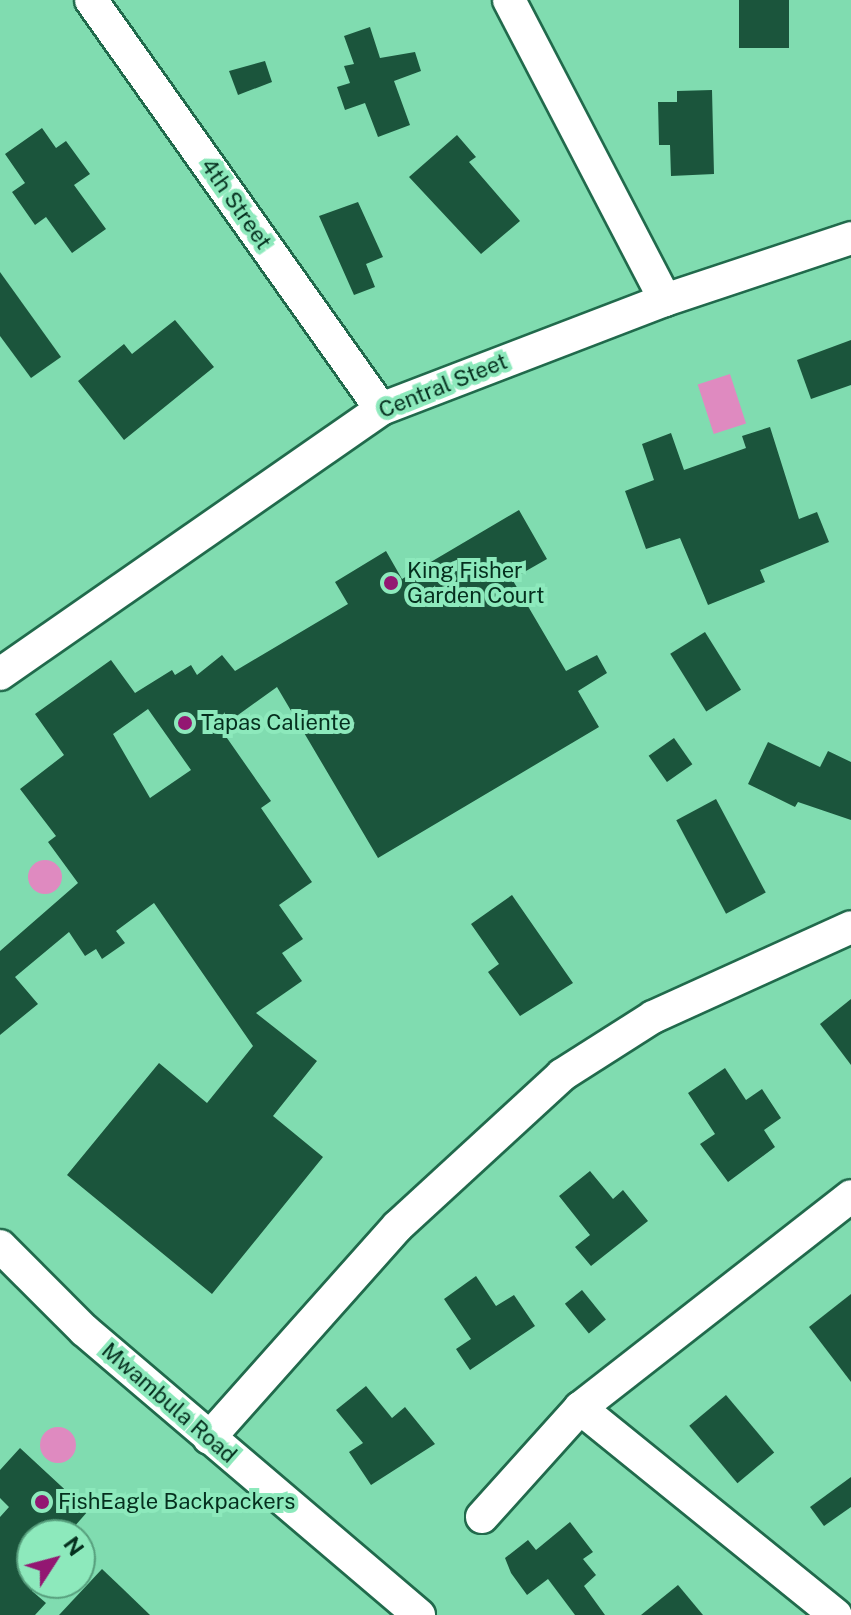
<!DOCTYPE html>
<style>
body{margin:0}
#map{position:relative;width:851px;height:1615px;overflow:hidden;background:#80dcb0;font-family:"Public Sans",sans-serif}
div>[style]{position:absolute}
.water>*{inset:0;background:#df8ac0;transform-origin:0 0}
.round{border-radius:50%}
.building>*{inset:0;background:#1b553c;transform-origin:0 0}
.roads{filter:drop-shadow(2px 0 #216a4c) drop-shadow(-2px 0 #216a4c) drop-shadow(0 2px #216a4c) drop-shadow(0 -2px #216a4c)}
.minor>*{height:32px;margin:-16px;padding:0 16px;transform-origin:16px;border-radius:16px;background:#fff}
.dots>*{width:22px;height:22px;translate:-50% -50%;box-sizing:border-box;border:4px solid #8de9bc;border-radius:50%}
span{translate:-50% -50%;white-space:nowrap;text-align:center;line-height:1.15;-webkit-text-stroke:8px #8de9bc;paint-order:stroke}
.street-label{font-size:22px;color:#052f1e}
.poi-label{font-size:22px;color:#052f1e}
.left{translate:0 -50%;text-align:left}
.north{position:absolute;left:16px;top:1519px;width:80px;height:80px;box-sizing:border-box;background:#8de9bc;border:2px solid #579f7d;border-radius:50%;rotate:54deg;font-size:22px;font-weight:700;line-height:32px;text-align:center;color:#052f1e}
.north::after{content:'';display:block;margin:auto;width:28px;height:36px;background:#931772;clip-path:polygon(50% 0,100% 100%,50% 72%,0 100%)}
</style>
<div id="map">
<div class="water">
<div style="left:730px;top:374px;width:52px;height:34px;rotate:72deg"></div>
<div class="round" style="left:28px;top:860px;width:34px;height:34px"></div>
<div class="round" style="left:40px;top:1427px;width:36px;height:36px"></div>
</div>
<div class="building">
<div style="left:739px;top:0;width:50px;height:48px"></div>
<div style="clip-path:polygon(370px 27px,380px 58px,415px 52px,421px 71px,394px 81px,410px 125px,378px 137px,365px 103px,345px 110px,337px 87px,350px 83px,344px 66px,354px 64px,344px 36px)"></div>
<div style="clip-path:polygon(265px 61px,272px 82px,238px 95px,229px 71px)"></div>
<div style="clip-path:polygon(712px 90px,714px 174px,671px 176px,670px 145px,659px 145px,658px 102px,677px 102px,677px 91px)"></div>
<div style="clip-path:polygon(42px 128px,56px 148px,66px 141px,90px 174px,74px 185px,106px 229px,72px 253px,46px 217px,35px 225px,12px 192px,25px 183px,5px 154px)"></div>
<div style="clip-path:polygon(457px 135px,476px 157px,469px 162px,520px 221px,481px 254px,409px 177px)"></div>
<div style="clip-path:polygon(358px 202px,383px 257px,366px 264px,375px 287px,354px 295px,319px 216px)"></div>
<div style="clip-path:polygon(0 272px,61px 357px,31px 378px,0 336px)"></div>
<div style="clip-path:polygon(175px 320px,214px 367px,124px 440px,78px 381px,124px 344px,132px 354px)"></div>
<div style="clip-path:polygon(851px 340px,851px 385px,811px 399px,797px 360px)"></div>
<div style="clip-path:polygon(770px 427px,799px 519px,817px 512px,829px 542px,760px 570px,765px 582px,708px 605px,680px 538px,646px 549px,625px 491px,654px 480px,642px 444px,671px 433px,684px 470px,746px 448px,742px 436px)"></div>
<div style="clip-path:polygon(evenodd,519px 510px,547px 559px,512px 579px,566px 671px,597px 655px,607px 673px,578px 691px,599px 727px,378px 858px,277px 687px,220px 728px,271px 801px,261px 808px,312px 882px,279px 905px,303px 939px,282px 953px,302px 981px,256px 1013px,317px 1061px,273px 1116px,323px 1157px,212px 1294px,67px 1175px,159px 1063px,207px 1103px,253px 1046px,154px 903px,116px 931px,125px 943px,102px 959px,96px 949px,85px 956px,69px 932px,15px 977px,38px 1004px,0 1035px,0 951px,78px 883px,48px 842px,56px 836px,20px 789px,64px 755px,35px 714px,111px 660px,135px 693px,172px 670px,175px 675px,191px 665px,197px 675px,222px 655px,235px 671px,348px 604px,335px 582px,386px 551px,402px 579px,519px 510px,148px 709px,191px 770px,150px 798px,113px 734px,148px 709px)"></div>
<div style="left:705px;top:632px;width:68px;height:41px;rotate:58deg"></div>
<div style="left:674px;top:738px;width:32px;height:31px;rotate:55deg"></div>
<div style="clip-path:polygon(768px 742px,820px 767px,828px 751px,851px 762px,851px 820px,798px 802px,795px 807px,748px 784px)"></div>
<div style="left:716px;top:799px;width:106px;height:45px;rotate:62deg"></div>
<div style="clip-path:polygon(512px 895px,573px 983px,520px 1016px,488px 972px,499px 964px,471px 924px)"></div>
<div style="clip-path:polygon(851px 999px,851px 1065px,820px 1024px)"></div>
<div style="clip-path:polygon(725px 1068px,746px 1100px,762px 1089px,781px 1118px,764px 1130px,775px 1147px,728px 1182px,700px 1144px,715px 1134px,688px 1093px)"></div>
<div style="clip-path:polygon(590px 1171px,613px 1199px,623px 1190px,648px 1221px,591px 1266px,575px 1247px,590px 1235px,559px 1196px)"></div>
<div style="clip-path:polygon(476px 1276px,496px 1306px,514px 1295px,535px 1326px,470px 1370px,456px 1349px,471px 1339px,444px 1299px)"></div>
<div style="left:582px;top:1290px;width:38px;height:22px;rotate:51deg"></div>
<div style="clip-path:polygon(851px 1294px,851px 1382px,809px 1327px)"></div>
<div style="clip-path:polygon(366px 1386px,392px 1418px,405px 1407px,435px 1444px,371px 1485px,349px 1452px,363px 1443px,336px 1410px)"></div>
<div style="left:726px;top:1395px;width:75px;height:48px;rotate:50deg"></div>
<div style="clip-path:polygon(20px 1448px,88px 1511px,67px 1535px,32px 1535px,32px 1591px,46px 1603px,35px 1615px,0 1615px,0 1517px,9px 1507px,0 1498px,0 1470px)"></div>
<div style="clip-path:polygon(851px 1477px,851px 1507px,824px 1526px,810px 1507px)"></div>
<div style="clip-path:polygon(570px 1522px,593px 1552px,583px 1559px,596px 1575px,584px 1586px,605px 1615px,575px 1615px,548px 1579px,527px 1595px,511px 1573px,505px 1558px,528px 1540px,536px 1550px)"></div>
<div style="clip-path:polygon(102px 1569px,122px 1588px,150px 1615px,59px 1615px)"></div>
<div style="clip-path:polygon(678px 1585px,703px 1615px,641px 1615px)"></div>
</div>
<div class="roads">
<div class="minor">
<div style="left:91px;top:0;width:501px;rotate:54.66deg"></div>
<div style="left:509px;top:0;width:338px;rotate:62.5deg"></div>
<div style="left:0;top:674px;width:464px;rotate:-34.8deg"></div>
<div style="left:381px;top:409px;width:304px;rotate:-21deg"></div>
<div style="left:665px;top:300px;width:196px;rotate:-18.4deg"></div>
<div style="left:0;top:1246px;width:119px;rotate:45deg"></div>
<div style="left:84px;top:1330px;width:440px;rotate:40.4deg"></div>
<div style="left:580px;top:1408px;width:329px;rotate:39deg"></div>
<div style="left:209px;top:1438px;width:284px;rotate:-48.3deg"></div>
<div style="left:398px;top:1226px;width:223px;rotate:-42.6deg"></div>
<div style="left:562px;top:1075px;width:108px;rotate:-32.5deg"></div>
<div style="left:653px;top:1017px;width:217px;rotate:-24.4deg"></div>
<div style="left:482px;top:1517px;width:147px;rotate:-48deg"></div>
<div style="left:580px;top:1408px;width:344px;rotate:-38deg"></div>
</div>
</div>
<div class="dots">
<div style="left:391px;top:583px;background:#931772"></div>
<div style="left:185px;top:723px;background:#931772"></div>
<div style="left:42px;top:1502px;background:#931772"></div>
</div>
<div class="street-label">
<span style="left:236px;top:204px;rotate:55deg">4th Street</span>
<span style="left:443px;top:386px;rotate:-22deg">Central Steet</span>
<span style="left:169px;top:1403px;rotate:41deg">Mwambula Road</span>
</div>
<div class="poi-label">
<span class="left" style="left:407px;top:583px">King Fisher<br>Garden Court</span>
<span class="left" style="left:201px;top:723px">Tapas Caliente</span>
<span class="left" style="left:58px;top:1502px">FishEagle Backpackers</span>
</div>
<div class="north">N</div>
</div>
